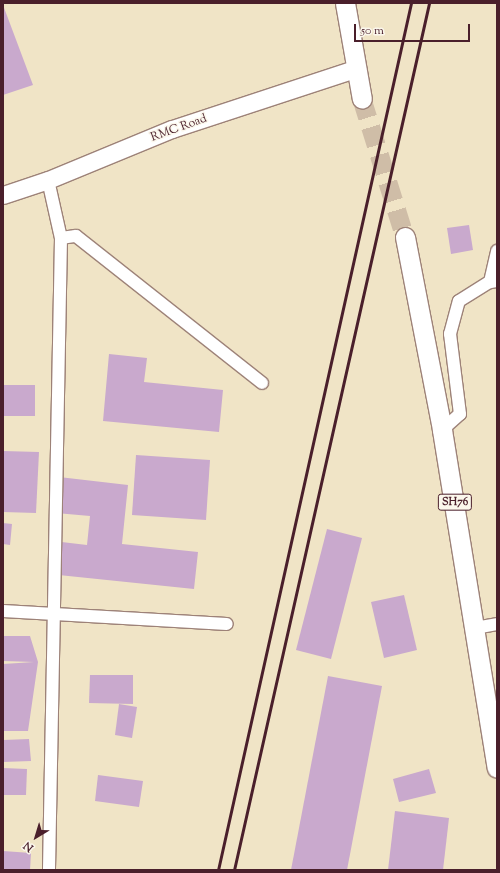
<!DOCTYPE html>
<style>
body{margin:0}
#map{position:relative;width:500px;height:873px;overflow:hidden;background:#f0e4c6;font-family:"Sorts Mill Goudy",serif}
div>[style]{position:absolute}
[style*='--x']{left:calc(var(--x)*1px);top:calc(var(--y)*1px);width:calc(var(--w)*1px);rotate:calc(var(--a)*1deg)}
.building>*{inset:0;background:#c9a9cd}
.primary-tunnel>*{height:19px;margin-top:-9.5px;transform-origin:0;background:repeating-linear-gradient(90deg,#cfbda7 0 19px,transparent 0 29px)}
.roads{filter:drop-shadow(1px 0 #9d8278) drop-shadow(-1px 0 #9d8278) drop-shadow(0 1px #9d8278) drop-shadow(0 -1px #9d8278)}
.street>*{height:12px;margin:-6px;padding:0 6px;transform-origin:6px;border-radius:6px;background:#fff}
.secondary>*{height:17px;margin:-8.5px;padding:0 8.5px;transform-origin:8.5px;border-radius:8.5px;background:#fff}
.primary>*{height:19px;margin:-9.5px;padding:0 9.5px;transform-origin:9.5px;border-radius:9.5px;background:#fff}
.rail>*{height:3px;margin:-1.5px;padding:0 1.5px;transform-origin:1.5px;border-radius:1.5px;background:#4a1f2b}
span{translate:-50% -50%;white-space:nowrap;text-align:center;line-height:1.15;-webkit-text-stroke:3px #fbf7ec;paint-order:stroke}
.shield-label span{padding:1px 3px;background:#fbf7ec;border:1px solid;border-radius:3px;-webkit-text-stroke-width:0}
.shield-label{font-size:11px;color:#4a1f2b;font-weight:700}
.street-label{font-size:12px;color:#4a1f2b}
.frame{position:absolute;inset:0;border:4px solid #4a1f2b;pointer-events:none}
.north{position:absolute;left:16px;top:817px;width:40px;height:40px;-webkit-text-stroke:3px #fbf7ec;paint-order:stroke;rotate:218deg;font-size:11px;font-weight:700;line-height:16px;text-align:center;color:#4a1f2b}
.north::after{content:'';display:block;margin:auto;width:14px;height:18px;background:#4a1f2b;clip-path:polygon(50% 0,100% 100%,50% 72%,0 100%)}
.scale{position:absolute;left:354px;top:24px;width:116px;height:18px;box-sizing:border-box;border:2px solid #4a1f2b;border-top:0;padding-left:5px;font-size:12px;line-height:14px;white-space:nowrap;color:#4a1f2b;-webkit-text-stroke:3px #fbf7ec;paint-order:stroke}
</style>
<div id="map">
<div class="building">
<i style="clip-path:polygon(3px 5px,33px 85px,3px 95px)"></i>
<i style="clip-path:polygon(469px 225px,473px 250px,451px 254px,447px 228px)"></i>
<i style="clip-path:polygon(109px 354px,147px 358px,144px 382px,223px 390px,219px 432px,103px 421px)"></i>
<i style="clip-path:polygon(3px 385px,35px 385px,35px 416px,3px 416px)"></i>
<i style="clip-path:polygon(3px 451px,39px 452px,36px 513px,3px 512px)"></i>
<i style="clip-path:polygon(136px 455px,210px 460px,206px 520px,132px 515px)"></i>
<i style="clip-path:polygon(59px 477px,128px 485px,122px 544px,198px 552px,194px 589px,49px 574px,53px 541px,87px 545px,90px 516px,56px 513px)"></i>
<i style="clip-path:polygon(3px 523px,12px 524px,10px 545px,3px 544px)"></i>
<i style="clip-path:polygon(327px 529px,362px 538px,331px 659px,296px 650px)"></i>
<i style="clip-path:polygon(404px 595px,417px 650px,384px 658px,371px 602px)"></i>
<i style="clip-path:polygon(3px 636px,30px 636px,38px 662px,28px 731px,3px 731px,3px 664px,34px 662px,3px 661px)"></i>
<i style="clip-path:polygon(90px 675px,133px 675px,133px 704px,89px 703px)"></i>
<i style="clip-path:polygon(328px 676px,382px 686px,347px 870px,291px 870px)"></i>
<i style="clip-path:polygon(119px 704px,137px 707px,132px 738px,115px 735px)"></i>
<i style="clip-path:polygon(29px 739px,31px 761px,3px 762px,3px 740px)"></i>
<i style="clip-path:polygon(3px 768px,27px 769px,26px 795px,3px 795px)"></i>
<i style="clip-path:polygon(429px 769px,436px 793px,399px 802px,393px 779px)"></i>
<i style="clip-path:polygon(98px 775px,143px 781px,139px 807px,95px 801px)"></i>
<i style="clip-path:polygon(395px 811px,449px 818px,443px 870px,388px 870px)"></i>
<i style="clip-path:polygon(3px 851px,31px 853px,30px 870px,3px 870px)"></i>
</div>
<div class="primary-tunnel">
<i style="--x:362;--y:99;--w:145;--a:72.7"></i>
</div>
<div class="roads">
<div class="street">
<i style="--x:48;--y:180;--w:59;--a:77.4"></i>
<i style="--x:61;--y:238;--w:632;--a:91.09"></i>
<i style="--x:61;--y:238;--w:15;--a:-8"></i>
<i style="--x:76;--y:236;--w:237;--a:38.3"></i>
<i style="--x:490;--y:282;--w:32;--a:-77"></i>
<i style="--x:442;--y:430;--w:24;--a:-42"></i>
<i style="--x:460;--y:414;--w:81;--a:-97.1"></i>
<i style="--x:450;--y:334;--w:34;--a:-75"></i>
<i style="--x:459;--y:301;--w:36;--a:-32"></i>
<i style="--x:490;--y:282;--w:7;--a:-8"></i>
<i style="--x:3;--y:611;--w:224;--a:3.3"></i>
<i style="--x:475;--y:628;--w:22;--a:-10"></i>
</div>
<div class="secondary">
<i style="--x:3;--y:195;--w:47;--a:-18.4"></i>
<i style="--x:48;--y:180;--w:134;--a:-22.4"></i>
<i style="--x:172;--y:129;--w:195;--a:-18.2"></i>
</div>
<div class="primary">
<i style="--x:345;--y:3;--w:97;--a:80"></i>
<i style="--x:405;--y:237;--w:197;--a:79.1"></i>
<i style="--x:442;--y:430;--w:342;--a:80.8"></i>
</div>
</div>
<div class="rail">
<i style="--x:218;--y:870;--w:888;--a:-77.45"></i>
<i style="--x:234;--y:870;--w:889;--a:-77.32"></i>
</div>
<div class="shield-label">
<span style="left:455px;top:502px">SH76</span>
</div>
<div class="street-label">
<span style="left:179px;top:129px;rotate:-20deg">RMC Road</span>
</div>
<div class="frame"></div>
<div class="north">N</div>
<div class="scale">50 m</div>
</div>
